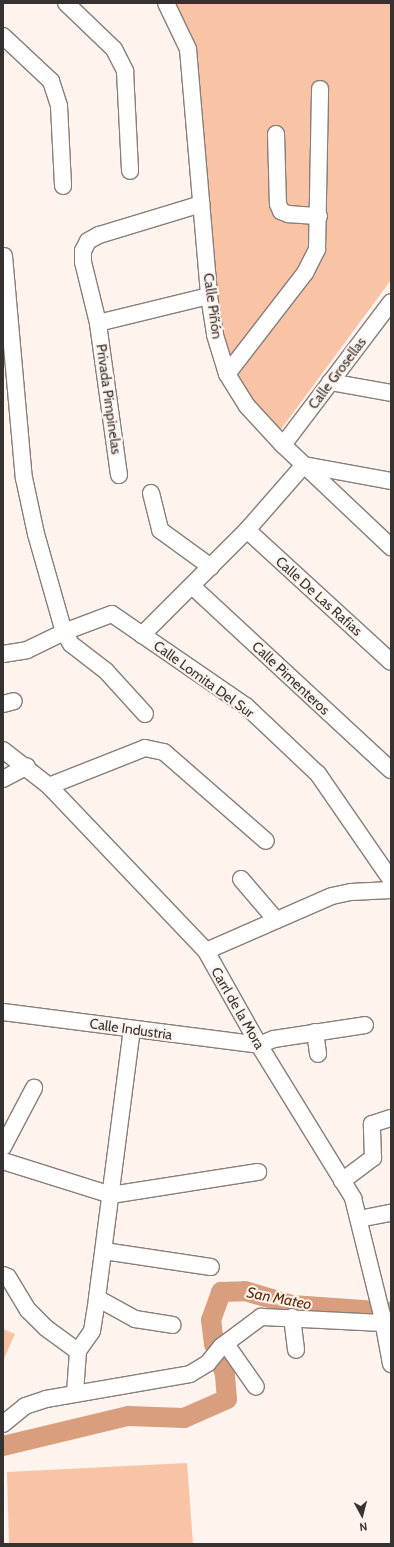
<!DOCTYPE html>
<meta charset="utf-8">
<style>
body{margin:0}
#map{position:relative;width:394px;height:1547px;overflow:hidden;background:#fef3ed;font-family:Cabin,sans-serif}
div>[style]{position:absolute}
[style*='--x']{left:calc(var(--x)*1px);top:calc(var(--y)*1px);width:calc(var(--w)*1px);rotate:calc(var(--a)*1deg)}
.green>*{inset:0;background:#f9c3a6}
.river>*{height:20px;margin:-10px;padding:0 10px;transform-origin:10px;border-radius:10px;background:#d89e7e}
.roads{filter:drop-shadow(1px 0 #877e79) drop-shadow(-1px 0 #877e79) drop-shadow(0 1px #877e79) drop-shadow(0 -1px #877e79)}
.minor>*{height:16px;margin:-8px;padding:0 8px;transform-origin:8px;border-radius:8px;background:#fff}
span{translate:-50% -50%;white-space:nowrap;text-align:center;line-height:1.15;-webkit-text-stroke:4px #fef3ed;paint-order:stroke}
.street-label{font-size:14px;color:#363230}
.water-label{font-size:15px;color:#622d08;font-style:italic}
.frame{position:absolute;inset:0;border:4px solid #363230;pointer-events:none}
.north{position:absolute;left:342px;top:1495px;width:40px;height:40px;-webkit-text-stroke:3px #fef3ed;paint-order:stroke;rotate:173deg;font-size:11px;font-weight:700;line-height:16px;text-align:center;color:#363230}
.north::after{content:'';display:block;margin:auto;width:14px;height:18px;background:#363230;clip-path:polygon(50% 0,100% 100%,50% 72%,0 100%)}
</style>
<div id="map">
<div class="green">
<i style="clip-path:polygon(156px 3px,391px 3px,391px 280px,279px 432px,242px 397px,214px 301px,198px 55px)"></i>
<i style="clip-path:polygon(3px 1329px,15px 1334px,3px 1361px)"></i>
<i style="clip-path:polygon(187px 1463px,193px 1544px,9px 1544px,7px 1472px)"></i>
</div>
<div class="river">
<i style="--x:3;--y:1446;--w:129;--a:-13.5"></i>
<i style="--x:128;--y:1416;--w:56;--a:2"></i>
<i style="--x:184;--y:1418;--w:47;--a:-23.8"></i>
<i style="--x:227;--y:1399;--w:25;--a:-95"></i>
<i style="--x:225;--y:1374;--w:32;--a:-110"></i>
<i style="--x:214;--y:1344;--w:24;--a:-97"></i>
<i style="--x:211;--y:1320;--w:30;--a:-70"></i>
<i style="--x:221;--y:1292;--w:24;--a:-2"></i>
<i style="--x:245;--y:1291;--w:49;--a:16.6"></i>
<i style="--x:292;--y:1305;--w:99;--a:4"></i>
</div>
<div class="roads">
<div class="minor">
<i style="--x:66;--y:3;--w:66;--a:43.8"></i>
<i style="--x:114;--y:49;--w:25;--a:63"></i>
<i style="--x:125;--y:71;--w:100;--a:87.1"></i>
<i style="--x:166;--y:3;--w:51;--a:64.4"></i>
<i style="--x:188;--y:49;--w:248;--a:85.1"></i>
<i style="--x:209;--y:296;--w:39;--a:81"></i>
<i style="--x:215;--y:335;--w:41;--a:72.9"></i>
<i style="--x:227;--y:374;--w:38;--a:58"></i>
<i style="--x:247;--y:406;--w:53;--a:47.3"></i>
<i style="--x:283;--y:445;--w:149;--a:43.4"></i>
<i style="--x:3;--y:36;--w:66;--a:43.2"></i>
<i style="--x:51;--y:81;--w:26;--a:72"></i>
<i style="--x:59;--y:106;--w:80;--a:87.1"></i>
<i style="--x:276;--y:134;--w:70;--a:88.4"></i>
<i style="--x:278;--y:204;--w:8;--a:67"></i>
<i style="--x:281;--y:211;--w:8;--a:23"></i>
<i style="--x:288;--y:214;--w:31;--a:4"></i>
<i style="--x:4;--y:256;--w:223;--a:84.9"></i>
<i style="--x:24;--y:478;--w:57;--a:77.9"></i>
<i style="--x:36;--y:534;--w:102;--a:74.1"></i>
<i style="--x:64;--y:632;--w:14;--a:60"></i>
<i style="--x:71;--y:644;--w:44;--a:37.6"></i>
<i style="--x:106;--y:671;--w:58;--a:47.8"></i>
<i style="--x:98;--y:323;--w:114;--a:-13.7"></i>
<i style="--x:227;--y:374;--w:128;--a:-52.3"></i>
<i style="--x:305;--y:273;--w:27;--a:-63"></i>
<i style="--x:317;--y:249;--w:160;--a:-88.9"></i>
<i style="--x:330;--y:382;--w:62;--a:10.2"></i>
<i style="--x:283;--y:445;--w:179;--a:-52.9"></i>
<i style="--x:119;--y:475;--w:153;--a:-97.9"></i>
<i style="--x:98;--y:323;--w:63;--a:-103.8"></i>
<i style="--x:83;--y:262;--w:11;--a:-90"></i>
<i style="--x:83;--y:251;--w:11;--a:-63"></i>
<i style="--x:88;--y:241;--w:13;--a:-29"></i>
<i style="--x:99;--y:235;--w:107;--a:-16.9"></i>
<i style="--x:151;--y:493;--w:38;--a:76"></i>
<i style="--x:160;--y:530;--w:63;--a:36"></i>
<i style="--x:247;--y:530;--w:195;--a:42.5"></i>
<i style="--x:192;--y:586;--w:271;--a:42.8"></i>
<i style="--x:142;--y:635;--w:148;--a:-45"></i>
<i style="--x:247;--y:530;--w:86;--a:-48.8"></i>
<i style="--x:304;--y:465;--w:88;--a:10.4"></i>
<i style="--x:3;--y:654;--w:24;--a:-9"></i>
<i style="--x:27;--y:650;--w:41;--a:-25.9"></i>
<i style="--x:64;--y:632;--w:51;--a:-20.6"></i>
<i style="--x:112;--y:614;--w:163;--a:34.5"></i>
<i style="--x:246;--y:706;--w:99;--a:43.4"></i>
<i style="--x:318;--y:774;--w:129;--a:55.4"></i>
<i style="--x:3;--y:704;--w:11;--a:-15"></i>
<i style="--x:3;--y:750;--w:58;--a:38"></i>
<i style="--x:49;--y:786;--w:228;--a:46.4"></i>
<i style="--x:206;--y:951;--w:108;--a:60.6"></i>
<i style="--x:259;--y:1045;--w:180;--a:58.4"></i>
<i style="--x:353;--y:1198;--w:121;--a:76.1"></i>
<i style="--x:382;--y:1315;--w:50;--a:79.6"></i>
<i style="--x:3;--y:779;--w:27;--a:-28"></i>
<i style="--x:49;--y:786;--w:103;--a:-21.6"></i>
<i style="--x:145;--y:748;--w:19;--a:12"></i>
<i style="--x:164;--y:752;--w:135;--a:41.1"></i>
<i style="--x:241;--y:879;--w:54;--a:49.5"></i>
<i style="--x:206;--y:951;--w:137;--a:-23.6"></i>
<i style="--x:332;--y:896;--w:19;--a:-12"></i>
<i style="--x:351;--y:892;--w:40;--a:-2.9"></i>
<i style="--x:3;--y:1012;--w:258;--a:7.3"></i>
<i style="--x:259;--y:1045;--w:16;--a:-22"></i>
<i style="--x:274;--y:1039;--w:92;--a:-8.7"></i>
<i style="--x:315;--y:1032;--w:22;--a:82"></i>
<i style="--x:3;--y:1147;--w:67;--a:-62.3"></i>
<i style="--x:3;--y:1161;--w:113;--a:17.5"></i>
<i style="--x:111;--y:1195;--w:149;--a:-8.9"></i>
<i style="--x:342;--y:1181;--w:39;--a:-37"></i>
<i style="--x:373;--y:1158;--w:34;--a:-92"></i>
<i style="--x:372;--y:1124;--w:20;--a:-18"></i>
<i style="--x:359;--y:1219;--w:33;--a:-11"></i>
<i style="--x:104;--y:1251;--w:108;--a:8.5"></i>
<i style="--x:3;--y:1275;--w:5;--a:22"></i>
<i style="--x:8;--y:1277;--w:39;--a:59"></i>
<i style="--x:28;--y:1310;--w:25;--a:45"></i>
<i style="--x:46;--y:1328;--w:39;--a:36"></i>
<i style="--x:97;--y:1298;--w:43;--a:28.9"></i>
<i style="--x:135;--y:1319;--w:38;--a:9"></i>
<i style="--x:292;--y:1317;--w:33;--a:83"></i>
<i style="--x:226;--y:1344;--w:52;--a:55.1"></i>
<i style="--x:75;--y:1393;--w:42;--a:-85.9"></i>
<i style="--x:78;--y:1351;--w:24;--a:-55"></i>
<i style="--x:92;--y:1331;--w:33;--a:-81"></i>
<i style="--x:97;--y:1298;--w:271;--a:-82.6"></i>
<i style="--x:3;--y:1424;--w:28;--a:-39"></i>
<i style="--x:25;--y:1406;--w:22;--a:-18"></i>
<i style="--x:46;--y:1399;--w:146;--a:-9.8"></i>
<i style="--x:190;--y:1374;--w:21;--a:-31"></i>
<i style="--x:208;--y:1363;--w:22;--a:-51"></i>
<i style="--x:222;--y:1346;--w:49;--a:-36.6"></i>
<i style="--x:261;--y:1317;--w:123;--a:2.8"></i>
</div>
</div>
<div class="street-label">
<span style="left:213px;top:306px;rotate:82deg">Calle Piñón</span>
<span style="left:337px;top:373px;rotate:-53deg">Calle Grosellas</span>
<span style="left:109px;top:399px;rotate:82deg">Privada Pimpinelas</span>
<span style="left:319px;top:596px;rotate:42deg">Calle De Las Rafias</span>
<span style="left:291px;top:678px;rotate:43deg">Calle Pimenteros</span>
<span style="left:204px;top:679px;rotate:36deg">Calle Lomita Del Sur</span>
<span style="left:238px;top:1008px;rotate:60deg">Carrl de la Mora</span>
<span style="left:131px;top:1029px;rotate:8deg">Calle Industria</span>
</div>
<div class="water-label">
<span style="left:279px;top:1299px;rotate:11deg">San Mateo</span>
</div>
<div class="frame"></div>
<div class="north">N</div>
</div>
